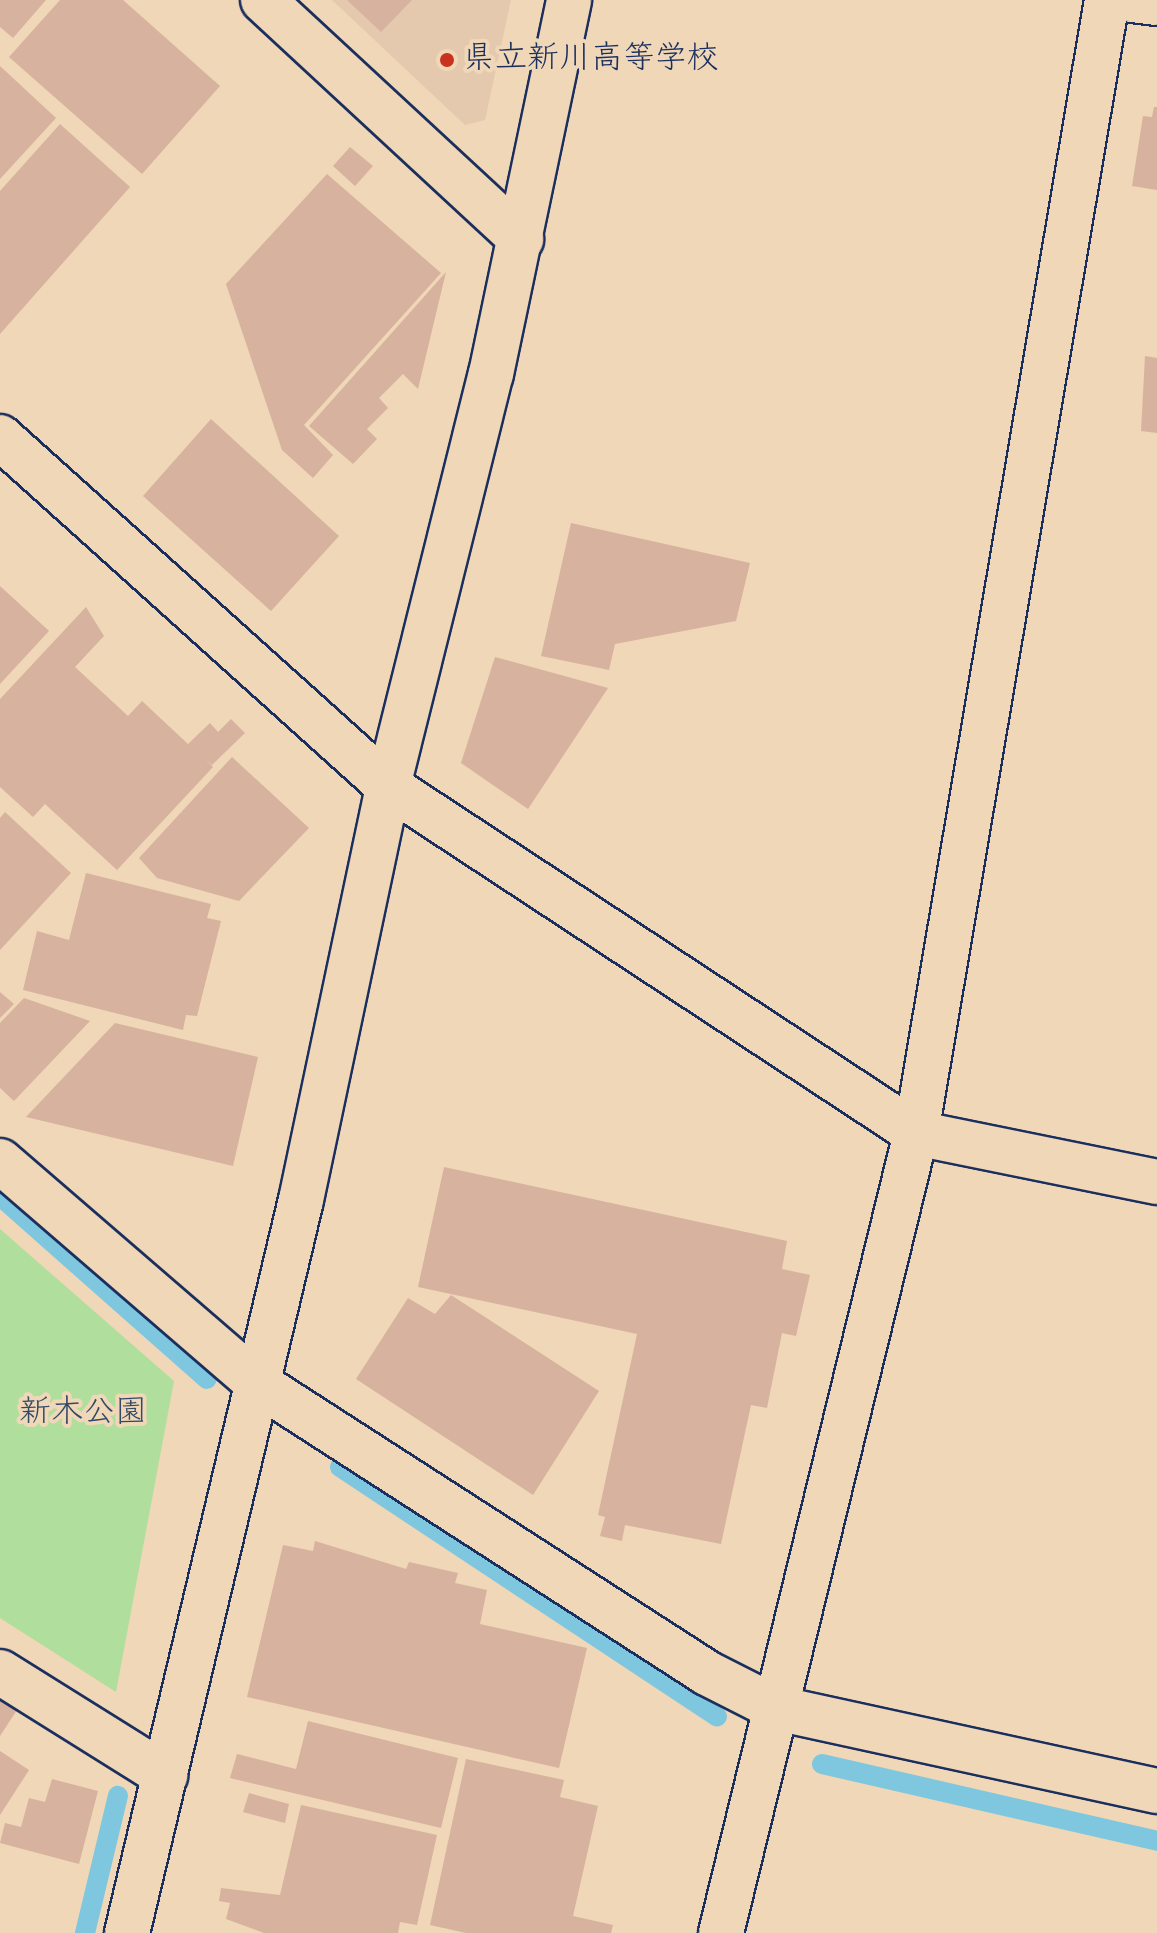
<!DOCTYPE html>
<meta charset="utf-8">
<style>
body{margin:0}
#map{position:relative;width:1157px;height:1933px;overflow:hidden;background:#efd7b7;font-family:"Indie Flower","Klee One",sans-serif}
div>[style]{position:absolute}
[style*='--x']{left:calc(var(--x)*1px);top:calc(var(--y)*1px);width:calc(var(--w)*1px);rotate:calc(var(--a)*1deg)}
.built>*{inset:0;background:#e4c9ae}
.green>*{inset:0;background:#b0de9d}
.stream>*{height:20px;margin:-10px;padding:0 10px;transform-origin:10px;border-radius:10px;background:#7fc6df}
.building>*{inset:0;background:#d7b29e}
.roads{filter:drop-shadow(2px 0 #1b2f5e) drop-shadow(-2px 0 #1b2f5e) drop-shadow(0 2px #1b2f5e) drop-shadow(0 -2px #1b2f5e)}
.minor>*{height:44px;margin:-22px;padding:0 22px;transform-origin:22px;border-radius:22px;background:#efd7b7}
.dots>*{width:22px;height:22px;translate:-50% -50%;box-sizing:border-box;border:4px solid #efd7b7;border-radius:50%}
span{translate:-50% -50%;white-space:nowrap;text-align:center;line-height:1.15;-webkit-text-stroke:8px #efd7b7;paint-order:stroke}
.poi-label{font-size:32px;color:#1b2f5e}
.left{translate:0 -50%;text-align:left}
.park-label{font-size:32px;color:#314967}
</style>
<div id="map">
<div class="built">
<i style="clip-path:polygon(332px 0,511px 0,485px 120px,465px 125px)"></i>
</div>
<div class="green">
<i style="clip-path:polygon(0 1229px,174px 1381px,116px 1692px,0 1618px)"></i>
</div>
<div class="stream">
<i style="--x:0;--y:1196;--w:276;--a:41.5"></i>
<i style="--x:340;--y:1467;--w:452;--a:33.5"></i>
<i style="--x:822;--y:1764;--w:344;--a:12.9"></i>
<i style="--x:85;--y:1933;--w:141;--a:-76.5"></i>
</div>
<div class="building">
<i style="clip-path:polygon(0 0,46px 0,13px 38px,0 27px)"></i>
<i style="clip-path:polygon(60px 0,123px 0,220px 86px,142px 174px,9px 57px)"></i>
<i style="clip-path:polygon(347px 0,412px 0,381px 32px)"></i>
<i style="clip-path:polygon(0 66px,56px 118px,0 179px)"></i>
<i style="clip-path:polygon(1154px 107px,1157px 107px,1157px 190px,1132px 186px,1143px 116px,1152px 117px)"></i>
<i style="clip-path:polygon(60px 124px,130px 187px,0 334px,0 191px)"></i>
<i style="clip-path:polygon(350px 147px,373px 166px,355px 186px,333px 166px)"></i>
<i style="clip-path:polygon(327px 174px,441px 273px,304px 425px,333px 455px,313px 478px,282px 450px,226px 284px)"></i>
<i style="clip-path:polygon(446px 272px,418px 389px,403px 374px,379px 398px,388px 408px,367px 429px,377px 439px,353px 464px,309px 426px)"></i>
<i style="clip-path:polygon(1145px 356px,1157px 358px,1157px 433px,1141px 431px)"></i>
<i style="clip-path:polygon(211px 419px,339px 536px,271px 611px,143px 496px)"></i>
<i style="clip-path:polygon(571px 523px,750px 563px,736px 621px,615px 644px,609px 670px,541px 656px)"></i>
<i style="clip-path:polygon(0 586px,49px 631px,0 684px)"></i>
<i style="clip-path:polygon(86px 607px,104px 636px,75px 667px,128px 716px,142px 701px,188px 744px,210px 723px,218px 732px,231px 719px,245px 733px,212px 765px,205px 758px,213px 767px,117px 870px,45px 804px,33px 817px,0 787px,0 699px)"></i>
<i style="clip-path:polygon(495px 657px,608px 688px,528px 809px,461px 763px)"></i>
<i style="clip-path:polygon(232px 757px,309px 828px,239px 901px,157px 878px,139px 858px)"></i>
<i style="clip-path:polygon(5px 812px,71px 873px,0 950px,0 818px)"></i>
<i style="clip-path:polygon(86px 873px,211px 904px,207px 918px,221px 921px,197px 1016px,186px 1015px,183px 1030px,23px 990px,37px 931px,69px 940px)"></i>
<i style="clip-path:polygon(0 992px,14px 1004px,0 1018px)"></i>
<i style="clip-path:polygon(24px 998px,90px 1021px,14px 1101px,0 1088px,0 1023px)"></i>
<i style="clip-path:polygon(115px 1023px,258px 1057px,233px 1166px,26px 1117px)"></i>
<i style="clip-path:polygon(444px 1167px,787px 1241px,782px 1269px,810px 1275px,796px 1336px,782px 1333px,767px 1408px,751px 1405px,721px 1544px,625px 1525px,622px 1541px,600px 1536px,605px 1517px,598px 1515px,637px 1334px,418px 1287px)"></i>
<i style="clip-path:polygon(451px 1295px,599px 1391px,533px 1495px,356px 1379px,408px 1298px,435px 1314px)"></i>
<i style="clip-path:polygon(315px 1541px,406px 1569px,409px 1562px,458px 1573px,455px 1583px,487px 1590px,480px 1624px,587px 1648px,559px 1768px,247px 1697px,283px 1545px,313px 1551px)"></i>
<i style="clip-path:polygon(0 1699px,17px 1710px,0 1736px)"></i>
<i style="clip-path:polygon(308px 1721px,458px 1758px,441px 1828px,230px 1778px,237px 1754px,296px 1769px)"></i>
<i style="clip-path:polygon(0 1751px,29px 1770px,0 1815px)"></i>
<i style="clip-path:polygon(466px 1759px,564px 1780px,560px 1797px,598px 1806px,573px 1916px,613px 1925px,611px 1933px,466px 1933px,430px 1925px)"></i>
<i style="clip-path:polygon(52px 1779px,98px 1791px,79px 1864px,0 1843px,5px 1823px,21px 1827px,29px 1798px,45px 1802px)"></i>
<i style="clip-path:polygon(249px 1793px,289px 1804px,285px 1823px,243px 1812px)"></i>
<i style="clip-path:polygon(301px 1805px,437px 1835px,417px 1925px,400px 1922px,398px 1933px,264px 1933px,226px 1919px,230px 1903px,219px 1901px,221px 1888px,280px 1895px)"></i>
</div>
<div class="roads">
<div class="minor">
<i style="--x:263;--y:0;--w:352;--a:42.8"></i>
<i style="--x:1132;--y:0;--w:25;--a:7"></i>
<i style="--x:0;--y:437;--w:522;--a:41.97"></i>
<i style="--x:388;--y:786;--w:632;--a:33.31"></i>
<i style="--x:916;--y:1133;--w:246;--a:11.5"></i>
<i style="--x:0;--y:1161;--w:340;--a:40.8"></i>
<i style="--x:257;--y:1383;--w:535;--a:32.8"></i>
<i style="--x:707;--y:1673;--w:77;--a:26.9"></i>
<i style="--x:776;--y:1708;--w:390;--a:12.3"></i>
<i style="--x:0;--y:1672;--w:195;--a:32"></i>
<i style="--x:127;--y:1933;--w:753;--a:-76.65"></i>
<i style="--x:301;--y:1200;--w:423;--a:-78.1"></i>
<i style="--x:388;--y:786;--w:425;--a:-76"></i>
<i style="--x:491;--y:374;--w:382;--a:-78.2"></i>
<i style="--x:721;--y:1933;--w:823;--a:-76.3"></i>
<i style="--x:916;--y:1133;--w:1149;--a:-80.43"></i>
</div>
</div>
<div class="dots">
<i style="left:447px;top:60px;background:#c8321e"></i>
</div>
<div class="poi-label">
<span class="left" style="left:463px;top:60px">県立新川高等学校</span>
</div>
<div class="park-label">
<span style="left:83px;top:1414px">新木公園</span>
</div>
</div>
